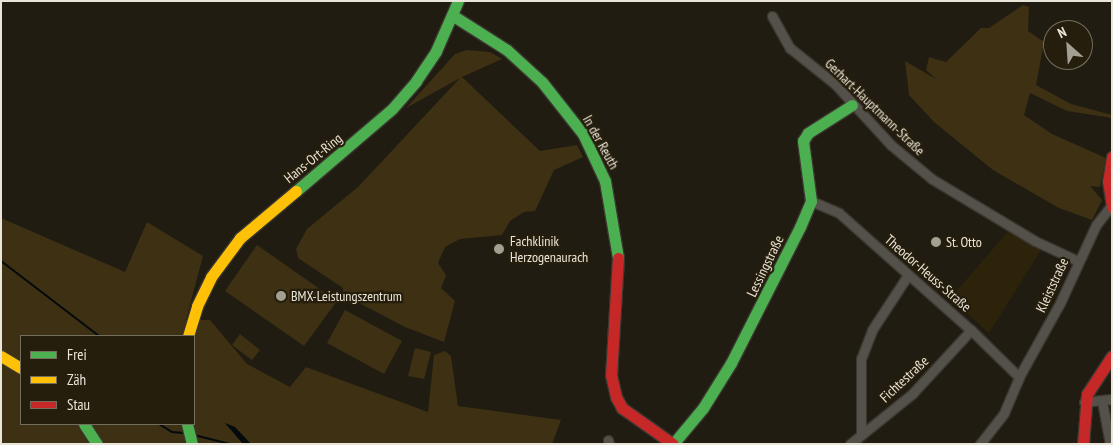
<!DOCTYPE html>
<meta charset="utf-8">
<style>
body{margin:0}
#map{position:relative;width:1113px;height:445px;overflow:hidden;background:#201c12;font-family:"PT Sans Narrow",sans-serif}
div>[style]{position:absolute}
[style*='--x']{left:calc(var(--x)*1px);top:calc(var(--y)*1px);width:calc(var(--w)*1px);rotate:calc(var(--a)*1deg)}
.built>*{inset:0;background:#2d230b}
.green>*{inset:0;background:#3d3013}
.water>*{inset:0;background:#030a0d}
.stream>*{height:2px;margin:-1px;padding:0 1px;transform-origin:1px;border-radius:1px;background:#030a0d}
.roads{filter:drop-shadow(1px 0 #3b3730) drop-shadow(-1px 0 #3b3730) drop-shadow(0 1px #3b3730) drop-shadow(0 -1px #3b3730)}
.street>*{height:9px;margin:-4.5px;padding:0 4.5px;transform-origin:4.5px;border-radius:4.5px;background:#54514a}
.fast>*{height:11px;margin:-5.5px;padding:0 5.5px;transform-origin:5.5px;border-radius:5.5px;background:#4caf50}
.slow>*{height:11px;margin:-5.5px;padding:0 5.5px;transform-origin:5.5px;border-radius:5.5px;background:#ffc107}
.jam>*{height:11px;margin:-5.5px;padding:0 5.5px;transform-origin:5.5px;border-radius:5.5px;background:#c62828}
.dots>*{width:14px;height:14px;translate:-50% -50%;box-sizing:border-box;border:2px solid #261e0c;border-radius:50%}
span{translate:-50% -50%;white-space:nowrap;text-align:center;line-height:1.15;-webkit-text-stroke:4.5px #261e0c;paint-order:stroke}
.street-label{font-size:14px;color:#eae5d9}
.poi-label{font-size:14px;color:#eae5d9}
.left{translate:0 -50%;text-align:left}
.frame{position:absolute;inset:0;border:2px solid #eae5d9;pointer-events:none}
.legend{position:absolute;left:20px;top:335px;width:175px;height:90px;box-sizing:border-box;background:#261e0c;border:1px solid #746e5e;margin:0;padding:6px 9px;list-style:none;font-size:15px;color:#eae5d9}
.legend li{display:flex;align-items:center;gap:10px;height:25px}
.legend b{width:25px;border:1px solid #746e5e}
.north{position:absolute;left:1043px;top:20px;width:50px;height:50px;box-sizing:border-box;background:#261e0c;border:1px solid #746e5e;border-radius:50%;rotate:334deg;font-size:14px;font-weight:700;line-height:20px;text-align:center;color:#eae5d9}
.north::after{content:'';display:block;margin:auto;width:18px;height:22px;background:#a39f93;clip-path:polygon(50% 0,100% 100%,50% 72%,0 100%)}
</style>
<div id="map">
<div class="built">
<i style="clip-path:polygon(1008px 232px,1041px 250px,989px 333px,950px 298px)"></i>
</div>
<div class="green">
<i style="clip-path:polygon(1023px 5px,1029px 7px,1028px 31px,1044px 42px,1036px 85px,1071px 104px,1112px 115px,1112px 118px,1067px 111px,1030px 93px,1024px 115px,1052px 134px,1106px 158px,1100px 187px,1090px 186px,1102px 200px,1092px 220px,1059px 208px,993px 170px,934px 122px,909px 95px,905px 61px,936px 79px,926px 70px,929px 57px,946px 62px,981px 28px,989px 28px)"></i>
<i style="clip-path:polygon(467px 50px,490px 52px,502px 59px,462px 77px,540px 151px,577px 145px,583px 157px,554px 170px,535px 211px,524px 212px,510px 221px,502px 235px,460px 239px,445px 247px,438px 263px,446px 275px,441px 288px,455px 301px,444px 342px,405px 327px,342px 294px,343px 288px,298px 258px,296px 249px,307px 229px,358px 187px,460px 78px,406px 108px,455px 54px)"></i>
<i style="clip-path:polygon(evenodd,1px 218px,125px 272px,147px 222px,203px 256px,186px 320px,210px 320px,247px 364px,290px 387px,306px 367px,428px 412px,434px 355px,445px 351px,451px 356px,458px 406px,561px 420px,552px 444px,1px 444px,1px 218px,21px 336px,194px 336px,194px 424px,21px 424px,21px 336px)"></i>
<i style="clip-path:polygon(257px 245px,337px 301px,304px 346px,225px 291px)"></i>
<i style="clip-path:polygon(345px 310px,402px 341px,384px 374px,327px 343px)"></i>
<i style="clip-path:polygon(240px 334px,260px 350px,252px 360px,232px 345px)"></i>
<i style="clip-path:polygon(415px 348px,431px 352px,424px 379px,408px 376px)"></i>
</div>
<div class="water">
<i style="clip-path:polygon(225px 423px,235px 427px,251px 444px,243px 444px)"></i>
</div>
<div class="stream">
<i style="--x:1;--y:261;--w:123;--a:37.4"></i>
<i style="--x:159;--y:424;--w:15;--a:32"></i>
<i style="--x:172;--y:432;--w:12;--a:5"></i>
<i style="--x:194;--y:435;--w:37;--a:14"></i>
</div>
<div class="roads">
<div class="street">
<i style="--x:772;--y:16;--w:37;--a:61"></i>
<i style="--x:790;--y:48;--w:58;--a:38.7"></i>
<i style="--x:835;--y:84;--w:83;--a:47.4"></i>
<i style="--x:891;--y:145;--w:53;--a:39.7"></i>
<i style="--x:932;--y:179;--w:120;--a:31"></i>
<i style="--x:1035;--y:241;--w:47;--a:24.9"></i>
<i style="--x:811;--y:201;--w:30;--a:23"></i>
<i style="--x:839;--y:213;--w:176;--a:41.6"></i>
<i style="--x:971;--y:330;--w:67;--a:44.4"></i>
<i style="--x:1102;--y:401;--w:44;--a:79.5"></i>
<i style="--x:1084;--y:402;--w:28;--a:-6"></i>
<i style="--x:861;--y:435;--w:76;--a:-90"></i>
<i style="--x:861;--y:359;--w:31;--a:-69"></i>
<i style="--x:872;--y:330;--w:66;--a:-56.8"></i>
<i style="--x:608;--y:440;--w:4;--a:76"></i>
<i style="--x:850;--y:444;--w:80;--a:-38.9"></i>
<i style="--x:912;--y:394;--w:87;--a:-47.3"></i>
<i style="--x:980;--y:444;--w:39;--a:-52"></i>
<i style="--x:1004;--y:413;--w:39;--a:-67"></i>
<i style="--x:1019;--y:377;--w:85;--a:-61"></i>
<i style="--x:1060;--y:303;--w:86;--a:-65.2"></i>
<i style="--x:1096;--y:225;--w:24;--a:-52"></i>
</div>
<div class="fast">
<i style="--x:452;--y:15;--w:65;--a:32.5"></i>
<i style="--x:507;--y:50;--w:47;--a:42.4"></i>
<i style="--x:542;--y:82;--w:66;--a:51.7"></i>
<i style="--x:583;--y:134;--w:52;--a:64.9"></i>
<i style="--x:605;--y:181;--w:78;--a:80.4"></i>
<i style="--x:296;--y:191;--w:126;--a:-40.5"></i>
<i style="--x:392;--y:109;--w:37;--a:-49"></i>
<i style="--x:416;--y:81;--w:36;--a:-56"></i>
<i style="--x:436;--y:51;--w:55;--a:-66.3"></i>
<i style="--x:84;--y:424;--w:24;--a:57"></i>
<i style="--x:187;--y:424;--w:21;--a:76"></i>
<i style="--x:673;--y:444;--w:47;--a:-50.2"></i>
<i style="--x:703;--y:408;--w:53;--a:-58.1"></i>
<i style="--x:731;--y:363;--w:153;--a:-63.1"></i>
<i style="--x:800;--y:227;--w:28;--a:-67"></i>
<i style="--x:811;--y:201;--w:61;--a:-97.6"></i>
<i style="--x:803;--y:141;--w:9;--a:-58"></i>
<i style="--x:808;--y:133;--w:52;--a:-32.5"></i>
</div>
<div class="slow">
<i style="--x:188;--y:336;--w:31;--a:-73"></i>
<i style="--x:197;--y:306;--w:32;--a:-64"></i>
<i style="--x:211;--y:277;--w:49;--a:-53.4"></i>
<i style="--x:240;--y:238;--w:73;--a:-40"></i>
<i style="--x:1;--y:356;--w:23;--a:31"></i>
</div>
<div class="jam">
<i style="--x:1112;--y:157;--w:24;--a:99"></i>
<i style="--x:1108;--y:181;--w:26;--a:81"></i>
<i style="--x:618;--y:258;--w:117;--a:93.4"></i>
<i style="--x:611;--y:375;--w:23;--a:77"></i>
<i style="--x:616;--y:397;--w:13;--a:61"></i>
<i style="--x:622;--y:408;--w:62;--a:35.2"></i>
<i style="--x:1083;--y:444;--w:50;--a:-85.4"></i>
<i style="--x:1087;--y:394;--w:45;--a:-56.7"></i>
</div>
</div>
<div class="dots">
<i style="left:936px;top:242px;background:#a39f93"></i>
<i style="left:499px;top:249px;background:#a39f93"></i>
<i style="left:281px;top:296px;background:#a39f93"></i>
</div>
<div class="street-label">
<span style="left:875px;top:107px;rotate:44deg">Gerhart-Hauptmann-Straße</span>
<span style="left:601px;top:142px;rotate:61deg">In der Reuth</span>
<span style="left:313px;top:158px;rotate:-39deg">Hans-Ort-Ring</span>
<span style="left:765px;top:266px;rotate:-64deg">Lessingstraße</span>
<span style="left:928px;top:273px;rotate:41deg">Theodor-Heuss-Straße</span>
<span style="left:1052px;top:285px;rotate:-65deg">Kleiststraße</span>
<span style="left:904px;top:379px;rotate:-43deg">Fichtestraße</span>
</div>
<div class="poi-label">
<span class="left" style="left:510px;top:249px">Fachklinik<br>Herzogenaurach</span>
<span class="left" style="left:946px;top:242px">St. Otto</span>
<span class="left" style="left:291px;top:296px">BMX-Leistungszentrum</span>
</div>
<div class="frame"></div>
<ul class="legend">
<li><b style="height:6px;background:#4caf50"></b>Frei</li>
<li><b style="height:6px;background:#ffc107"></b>Zäh</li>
<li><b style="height:6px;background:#c62828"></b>Stau</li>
</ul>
<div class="north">N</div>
</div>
